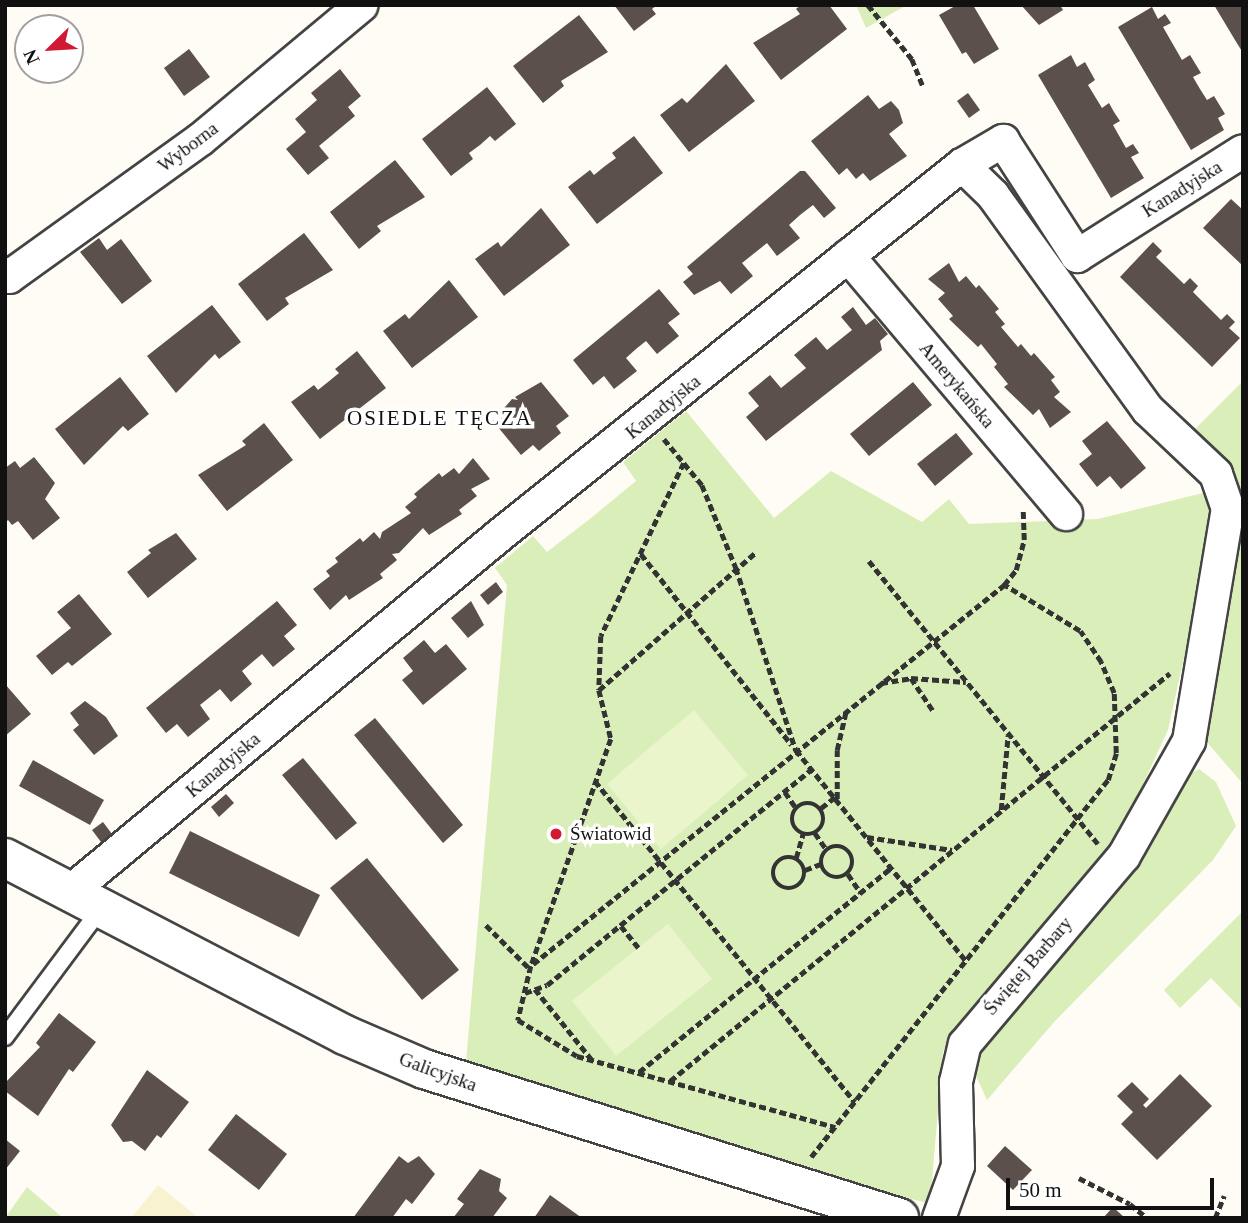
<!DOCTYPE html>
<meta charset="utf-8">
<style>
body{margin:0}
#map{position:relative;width:1248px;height:1223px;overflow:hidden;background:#fffcf5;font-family:Georgia,serif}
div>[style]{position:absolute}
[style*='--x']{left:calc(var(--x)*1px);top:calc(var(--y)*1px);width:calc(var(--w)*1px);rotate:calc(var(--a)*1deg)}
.farmland>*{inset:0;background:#f9f2d1}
.green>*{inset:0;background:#daeeb9}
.pitch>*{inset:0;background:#eaf5cc}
.building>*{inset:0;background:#5b504c}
.path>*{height:4.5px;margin-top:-2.25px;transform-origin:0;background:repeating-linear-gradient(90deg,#333 0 7px,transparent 0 10.5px)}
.path>.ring{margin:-2.25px;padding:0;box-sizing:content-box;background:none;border:4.5px solid #333;border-radius:50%}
.roads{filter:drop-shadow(2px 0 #444) drop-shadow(-2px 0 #444) drop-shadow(0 2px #444) drop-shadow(0 -2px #444)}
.service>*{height:16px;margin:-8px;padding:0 8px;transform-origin:8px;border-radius:8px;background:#fff}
.minor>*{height:32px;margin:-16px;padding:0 16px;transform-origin:16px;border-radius:16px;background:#fff}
.tertiary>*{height:38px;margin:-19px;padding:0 19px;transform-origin:19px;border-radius:19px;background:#fff}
.dots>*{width:19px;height:19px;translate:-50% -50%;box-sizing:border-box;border:4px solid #fff;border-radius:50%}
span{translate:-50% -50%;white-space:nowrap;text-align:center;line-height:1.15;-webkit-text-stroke:7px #fff;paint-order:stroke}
.street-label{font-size:19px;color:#111}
.poi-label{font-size:19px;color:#111}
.left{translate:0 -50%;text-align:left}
.neighbourhood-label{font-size:21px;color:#111;letter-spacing:2px}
.frame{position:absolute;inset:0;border:7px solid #111;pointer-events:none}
.north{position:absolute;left:14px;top:14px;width:70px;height:70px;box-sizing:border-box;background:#fff;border:2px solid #a0a0a0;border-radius:50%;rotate:246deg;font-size:19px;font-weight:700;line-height:28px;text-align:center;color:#111}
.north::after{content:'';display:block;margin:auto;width:24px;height:32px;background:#d01a33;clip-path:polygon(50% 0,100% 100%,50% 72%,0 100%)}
.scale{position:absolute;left:1006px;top:1178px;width:208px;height:32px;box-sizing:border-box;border:4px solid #111;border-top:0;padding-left:9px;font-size:21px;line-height:24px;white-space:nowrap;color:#111;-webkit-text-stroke:5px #fff;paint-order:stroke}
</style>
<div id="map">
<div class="farmland">
<i style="clip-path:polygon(158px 1185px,199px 1218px,131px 1218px)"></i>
</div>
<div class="green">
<i style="clip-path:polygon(856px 5px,907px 5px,866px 28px)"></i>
<i style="clip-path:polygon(1243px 381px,1243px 784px,1199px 733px,1243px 499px,1230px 475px,1189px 435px)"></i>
<i style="clip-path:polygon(686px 411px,774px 518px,831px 471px,922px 522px,949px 499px,969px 524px,1098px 519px,1203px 493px,1217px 508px,1168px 730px,1114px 847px,943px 1051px,930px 1204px,802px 1169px,466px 1062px,507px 585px,495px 568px,533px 536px,547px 552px,591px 518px,636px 481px,623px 462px)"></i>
<i style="clip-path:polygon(1199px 769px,1216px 782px,1236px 826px,1213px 860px,1055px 1021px,987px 1100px,971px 1065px,1018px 1001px,1141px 863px,1179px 780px)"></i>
<i style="clip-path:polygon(1243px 911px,1243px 1011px,1211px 978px,1180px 1008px,1164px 990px)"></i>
<i style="clip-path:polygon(27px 1187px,63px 1218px,5px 1218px)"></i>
</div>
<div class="pitch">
<i style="clip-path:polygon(694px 710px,748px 775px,661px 849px,607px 784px)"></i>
<i style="clip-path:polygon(668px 924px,712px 979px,616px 1056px,572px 1001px)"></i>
</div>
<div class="building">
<i style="clip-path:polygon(614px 5px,657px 5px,652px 9px,656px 14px,634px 31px)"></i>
<i style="clip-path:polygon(801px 5px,829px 5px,847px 29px,781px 80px,753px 43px,800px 14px,796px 9px)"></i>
<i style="clip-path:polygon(957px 5px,973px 5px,999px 49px,974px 64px,966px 52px,962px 54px,939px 15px)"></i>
<i style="clip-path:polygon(1021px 5px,1060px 5px,1063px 10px,1039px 25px)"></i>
<i style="clip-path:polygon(1214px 5px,1243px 5px,1243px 53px,1235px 40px)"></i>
<i style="clip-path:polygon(1152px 7px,1158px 19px,1165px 14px,1171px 23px,1163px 27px,1182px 60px,1190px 55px,1201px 73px,1193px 77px,1200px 89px,1207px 100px,1214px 96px,1225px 114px,1218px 118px,1224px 130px,1191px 150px,1118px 27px)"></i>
<i style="clip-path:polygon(579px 15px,608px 52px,561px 81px,564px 86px,543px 103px,513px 66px)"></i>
<i style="clip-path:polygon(189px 49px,210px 77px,184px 96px,164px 68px)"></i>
<i style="clip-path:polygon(1071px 55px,1077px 67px,1085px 62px,1095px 80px,1088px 85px,1102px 108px,1109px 103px,1114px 112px,1120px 121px,1113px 125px,1126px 148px,1133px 144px,1139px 153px,1131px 157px,1144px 178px,1111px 198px,1038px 75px)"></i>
<i style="clip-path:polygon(726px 64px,755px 101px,689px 152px,660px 115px,682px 98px,687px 103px)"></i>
<i style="clip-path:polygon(340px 69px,361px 96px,348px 107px,355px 116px,319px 146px,329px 158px,308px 175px,286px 149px,306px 132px,295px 119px,317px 100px,311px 93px)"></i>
<i style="clip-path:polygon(487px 87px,516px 124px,495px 141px,490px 136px,480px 145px,469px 153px,473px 159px,451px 176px,422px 139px)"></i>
<i style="clip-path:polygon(968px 93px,980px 110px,969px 118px,957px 101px)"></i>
<i style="clip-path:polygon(868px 95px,879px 109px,891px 101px,899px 110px,903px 123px,889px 134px,907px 156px,870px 181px,863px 173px,856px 179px,847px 168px,839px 175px,811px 141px)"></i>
<i style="clip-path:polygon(634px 136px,663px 173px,597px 224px,568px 187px,590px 170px,594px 175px,605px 166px,616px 158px,612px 153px)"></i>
<i style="clip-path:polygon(395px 160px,425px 197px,377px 226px,381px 231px,359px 249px,330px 212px)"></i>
<i style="clip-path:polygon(800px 171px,805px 171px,836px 208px,824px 218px,813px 205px,800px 215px,789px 225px,800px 238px,777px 256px,767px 243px,742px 263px,753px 276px,731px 294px,720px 281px,694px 295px,683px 282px,693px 274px,687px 267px)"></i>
<i style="clip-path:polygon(1231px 199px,1243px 210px,1243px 266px,1203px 228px)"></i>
<i style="clip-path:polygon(541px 208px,570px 245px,504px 296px,475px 259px,498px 242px,501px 247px)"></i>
<i style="clip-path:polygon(304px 233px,333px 270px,285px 298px,289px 304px,267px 321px,238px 284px)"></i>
<i style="clip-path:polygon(99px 238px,107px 250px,121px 239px,152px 281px,122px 304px,80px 252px)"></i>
<i style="clip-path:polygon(1153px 242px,1162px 251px,1156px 257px,1184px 284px,1190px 278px,1198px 286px,1193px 292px,1221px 320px,1227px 314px,1235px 322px,1229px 328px,1240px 338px,1212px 367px,1120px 277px)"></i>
<i style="clip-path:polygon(949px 263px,959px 282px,966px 276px,976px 288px,979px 285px,999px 309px,995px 312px,1005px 324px,1001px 327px,1018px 347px,1021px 344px,1031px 356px,1034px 353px,1055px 377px,1051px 380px,1060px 392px,1054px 397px,1071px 412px,1050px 428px,1039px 409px,1033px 415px,1004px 387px,1008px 384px,994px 367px,997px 364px,981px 344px,978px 347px,949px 319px,953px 316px,938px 299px,945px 293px,928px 279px)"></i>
<i style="clip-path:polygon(449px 280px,478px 317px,412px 368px,383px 331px,405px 314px,409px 319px)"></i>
<i style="clip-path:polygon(659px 289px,680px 314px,668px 323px,679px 336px,657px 354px,646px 341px,636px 349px,626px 358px,637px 371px,614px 389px,604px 376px,593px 385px,573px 360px)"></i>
<i style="clip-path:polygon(212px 305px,241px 342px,219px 359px,215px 354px,176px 393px,147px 356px)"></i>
<i style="clip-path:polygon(853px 307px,866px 325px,875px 318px,888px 334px,880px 341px,882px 350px,766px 441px,746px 417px,759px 406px,748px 393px,770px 375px,781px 388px,806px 368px,794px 355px,816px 337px,827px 350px,852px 330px,841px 317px)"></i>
<i style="clip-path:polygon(357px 351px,386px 388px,320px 439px,291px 402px,314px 385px,318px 390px,328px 382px,339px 373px,335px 369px)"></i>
<i style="clip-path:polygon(120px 377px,149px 414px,128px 431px,123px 426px,84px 465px,55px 429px)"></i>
<i style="clip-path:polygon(541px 382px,569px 416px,556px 426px,561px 433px,539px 451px,533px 445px,521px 455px,493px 421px,512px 399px,518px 400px,515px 397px)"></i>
<i style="clip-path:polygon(913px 382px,932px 405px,869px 456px,850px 434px)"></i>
<i style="clip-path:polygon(1107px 421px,1146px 468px,1121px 489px,1110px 476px,1097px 487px,1079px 464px,1092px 454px,1082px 441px)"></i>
<i style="clip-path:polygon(264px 423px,293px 460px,227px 511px,198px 475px,246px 445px,242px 441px)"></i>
<i style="clip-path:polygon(956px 433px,973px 454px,935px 486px,917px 464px)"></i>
<i style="clip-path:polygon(34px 457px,55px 483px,45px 499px,60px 518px,33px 540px,18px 521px,12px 525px,8px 520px,5px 523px,5px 468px,15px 461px,20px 468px)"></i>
<i style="clip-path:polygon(473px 458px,490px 479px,471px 489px,477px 496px,459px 510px,462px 514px,429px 535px,423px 528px,399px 553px,392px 554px,397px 560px,380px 574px,383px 578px,349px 600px,346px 595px,330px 610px,313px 589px,330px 576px,326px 571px,338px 562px,335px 558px,360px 538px,363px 542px,374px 532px,380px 539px,382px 532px,411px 513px,405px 507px,417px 497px,414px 494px,439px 473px,442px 477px,454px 468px,459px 474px)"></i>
<i style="clip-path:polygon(176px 533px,197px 559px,148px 598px,127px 572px,151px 553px,148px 550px)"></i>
<i style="clip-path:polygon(496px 582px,503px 592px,488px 605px,480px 595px)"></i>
<i style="clip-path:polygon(79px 594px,112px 634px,72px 666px,68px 662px,52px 675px,36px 656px,71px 628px,57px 612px)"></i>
<i style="clip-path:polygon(277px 601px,297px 625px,284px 636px,295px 649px,273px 667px,262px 654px,242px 671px,252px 684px,231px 702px,220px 689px,200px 705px,210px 719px,188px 737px,177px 724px,166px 733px,146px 708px)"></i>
<i style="clip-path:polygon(471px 601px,484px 625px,468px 638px,451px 618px)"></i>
<i style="clip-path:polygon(424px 640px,435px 653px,446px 644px,467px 669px,423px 705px,402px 680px,413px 671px,403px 658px)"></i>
<i style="clip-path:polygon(5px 684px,31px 714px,5px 736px)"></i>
<i style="clip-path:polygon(85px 701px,106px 717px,118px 736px,94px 755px,73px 730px,79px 725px,70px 713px)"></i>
<i style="clip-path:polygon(375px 718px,463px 825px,443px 843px,354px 735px)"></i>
<i style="clip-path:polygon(303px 758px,357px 823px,336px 840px,282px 775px)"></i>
<i style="clip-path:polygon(33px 760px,104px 800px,90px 825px,19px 786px)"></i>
<i style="clip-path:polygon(226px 794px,234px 803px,219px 817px,211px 807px)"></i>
<i style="clip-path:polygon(103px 822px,112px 834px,101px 842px,92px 830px)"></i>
<i style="clip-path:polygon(190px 831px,320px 895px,299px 937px,169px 873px)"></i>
<i style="clip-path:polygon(367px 858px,459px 970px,422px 1000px,330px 888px)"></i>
<i style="clip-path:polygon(59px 1013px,96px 1042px,73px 1072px,69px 1069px,38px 1116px,5px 1091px,5px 1083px,40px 1047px,36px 1043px)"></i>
<i style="clip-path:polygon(147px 1070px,189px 1102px,161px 1138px,157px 1135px,145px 1151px,132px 1141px,123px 1142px,111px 1125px)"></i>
<i style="clip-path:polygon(1180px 1074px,1212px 1106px,1157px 1160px,1121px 1124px,1133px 1112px,1117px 1096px,1132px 1082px,1149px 1099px,1143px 1105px,1146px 1108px)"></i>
<i style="clip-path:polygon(236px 1114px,287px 1154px,259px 1190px,208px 1150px)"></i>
<i style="clip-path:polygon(5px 1139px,20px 1151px,5px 1170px)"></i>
<i style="clip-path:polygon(1005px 1146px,1032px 1170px,1013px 1190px,987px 1166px)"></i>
<i style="clip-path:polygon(399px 1156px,408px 1163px,419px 1156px,435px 1174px,412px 1204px,406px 1199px,392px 1218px,353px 1218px)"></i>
<i style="clip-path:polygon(480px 1169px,501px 1179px,499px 1191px,507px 1198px,492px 1218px,453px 1218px,464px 1204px,457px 1199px)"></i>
<i style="clip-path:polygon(550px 1195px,582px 1218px,534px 1218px)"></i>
<i style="clip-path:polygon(1113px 1207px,1125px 1218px,1103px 1218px)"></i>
</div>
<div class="path">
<i style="--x:868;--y:5;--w:70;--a:50.8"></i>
<i style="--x:912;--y:59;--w:31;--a:68"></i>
<i style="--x:664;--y:439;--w:60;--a:50.4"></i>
<i style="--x:702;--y:485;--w:90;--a:67.7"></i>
<i style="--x:736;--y:568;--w:192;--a:71.8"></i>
<i style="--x:796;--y:750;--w:271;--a:51.1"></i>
<i style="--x:684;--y:463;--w:192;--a:115.6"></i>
<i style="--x:601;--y:636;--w:54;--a:92.1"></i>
<i style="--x:599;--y:690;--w:50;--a:76.2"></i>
<i style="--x:611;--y:739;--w:241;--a:109.4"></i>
<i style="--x:531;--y:966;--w:56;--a:103.5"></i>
<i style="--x:518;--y:1020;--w:69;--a:31.4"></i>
<i style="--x:577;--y:1056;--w:268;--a:15.4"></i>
<i style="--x:641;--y:554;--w:243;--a:51.7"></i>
<i style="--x:869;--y:561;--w:364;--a:51"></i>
<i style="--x:911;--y:678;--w:41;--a:55.9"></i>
<i style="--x:881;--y:683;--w:30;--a:-9"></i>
<i style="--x:911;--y:678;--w:55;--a:4.2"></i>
<i style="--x:599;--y:690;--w:209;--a:-41.3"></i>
<i style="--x:595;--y:781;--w:413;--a:51"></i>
<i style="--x:785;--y:792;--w:19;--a:55"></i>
<i style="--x:837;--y:799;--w:49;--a:-90"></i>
<i style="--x:837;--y:750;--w:40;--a:-77"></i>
<i class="ring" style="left:792px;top:803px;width:27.5px;height:27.5px"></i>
<i style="--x:821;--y:808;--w:18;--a:-38"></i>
<i style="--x:1001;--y:810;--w:75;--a:-84.7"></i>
<i style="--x:815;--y:833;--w:21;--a:55"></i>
<i style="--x:867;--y:837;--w:86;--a:8.7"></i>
<i class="ring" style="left:821px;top:846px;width:27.5px;height:27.5px"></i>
<i class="ring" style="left:773px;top:857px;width:27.5px;height:27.5px"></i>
<i style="--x:796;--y:858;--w:25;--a:-74"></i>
<i style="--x:805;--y:870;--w:17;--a:-21"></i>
<i style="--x:848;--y:874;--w:23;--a:56"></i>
<i style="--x:486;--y:925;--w:62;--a:45"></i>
<i style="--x:621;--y:926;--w:28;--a:51"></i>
<i style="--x:533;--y:964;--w:605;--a:-38.82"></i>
<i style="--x:535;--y:989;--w:91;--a:51.2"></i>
<i style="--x:525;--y:993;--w:23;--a:-20"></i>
<i style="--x:547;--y:985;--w:342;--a:-39.2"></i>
<i style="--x:639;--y:1072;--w:324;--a:-39"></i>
<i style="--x:670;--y:1081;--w:645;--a:-39.21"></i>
<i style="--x:811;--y:1157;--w:480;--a:-51.8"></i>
<i style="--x:1108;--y:780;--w:28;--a:-73"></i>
<i style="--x:1116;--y:753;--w:60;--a:-91.9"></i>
<i style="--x:1114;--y:693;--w:34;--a:-113"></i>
<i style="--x:1101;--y:662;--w:37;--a:-124"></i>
<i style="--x:1080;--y:631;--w:89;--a:-148.8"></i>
<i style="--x:1004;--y:585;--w:19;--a:-51"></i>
<i style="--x:1016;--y:570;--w:31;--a:-75"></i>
<i style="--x:1024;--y:540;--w:31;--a:-92"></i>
<i style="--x:1079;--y:1178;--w:57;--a:27"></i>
<i style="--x:1130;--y:1204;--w:22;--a:39"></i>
<i style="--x:1215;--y:1218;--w:24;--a:-68"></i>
</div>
<div class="roads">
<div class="service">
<i style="--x:5;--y:1037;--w:162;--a:-53.3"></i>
</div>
<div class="minor">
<i style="--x:848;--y:256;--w:338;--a:49.8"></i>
<i style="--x:5;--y:274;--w:5;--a:37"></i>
<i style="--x:9;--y:277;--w:236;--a:-35.7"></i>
<i style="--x:201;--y:139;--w:209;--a:-39.8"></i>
<i style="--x:71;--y:891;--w:557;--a:-39.69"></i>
<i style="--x:500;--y:535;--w:592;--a:-38.69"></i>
<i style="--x:962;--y:165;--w:48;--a:-30.3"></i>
<i style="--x:1003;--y:141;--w:137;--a:57.2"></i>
<i style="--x:1077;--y:256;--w:196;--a:-32.3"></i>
<i style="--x:939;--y:1218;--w:55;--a:-69.9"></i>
<i style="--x:958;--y:1166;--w:84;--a:-91.4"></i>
<i style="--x:956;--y:1082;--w:39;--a:-77"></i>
<i style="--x:965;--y:1044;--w:246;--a:-49.8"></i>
<i style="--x:1124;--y:856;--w:132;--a:-60.5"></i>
<i style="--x:1189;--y:741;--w:235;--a:-80.5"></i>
<i style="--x:1228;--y:509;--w:37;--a:-109"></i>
<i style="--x:1216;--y:474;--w:93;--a:-136.7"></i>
<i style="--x:1148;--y:410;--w:265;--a:-125.8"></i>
<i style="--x:993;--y:195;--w:43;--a:-135.9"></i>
</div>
<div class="tertiary">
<i style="--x:5;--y:858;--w:383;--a:27.5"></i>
<i style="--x:345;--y:1035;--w:86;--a:23.3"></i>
<i style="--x:424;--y:1069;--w:498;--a:17.4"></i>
</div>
</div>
<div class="dots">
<i style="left:556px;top:834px;background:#d01a33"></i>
</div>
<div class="street-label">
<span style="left:188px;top:147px;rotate:-37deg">Wyborna</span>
<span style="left:1182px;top:189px;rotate:-32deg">Kanadyjska</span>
<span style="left:957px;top:385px;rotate:50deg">Amerykańska</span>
<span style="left:663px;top:407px;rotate:-39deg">Kanadyjska</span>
<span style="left:223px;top:765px;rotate:-40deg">Kanadyjska</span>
<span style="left:1028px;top:966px;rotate:-49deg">Świętej Barbary</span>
<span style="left:438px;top:1072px;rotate:20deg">Galicyjska</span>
</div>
<div class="poi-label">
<span class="left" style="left:570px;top:834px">Światowid</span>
</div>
<div class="neighbourhood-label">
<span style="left:440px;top:418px">OSIEDLE TĘCZA</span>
</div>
<div class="frame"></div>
<div class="north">N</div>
<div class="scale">50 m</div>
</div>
